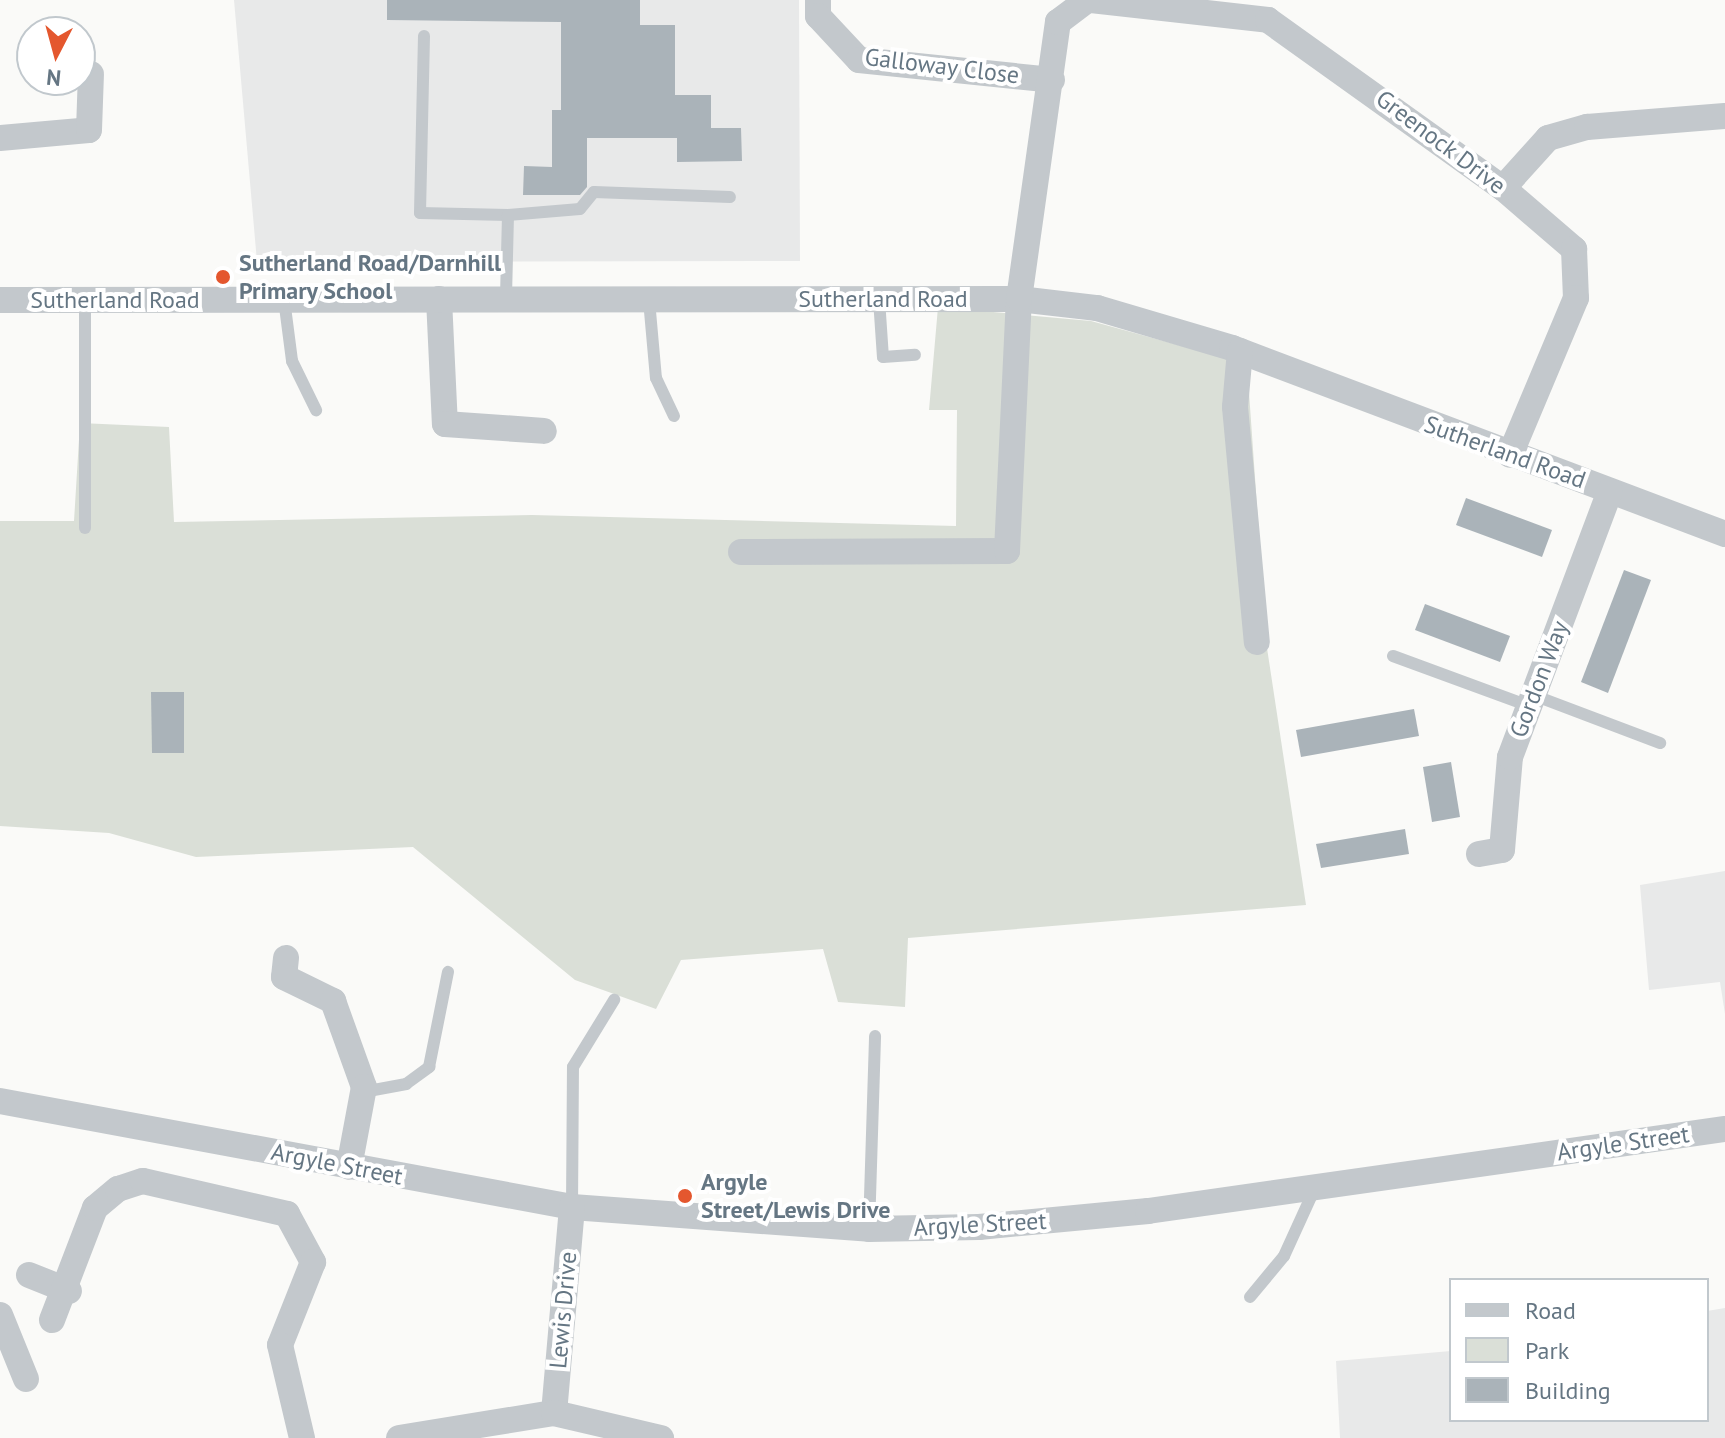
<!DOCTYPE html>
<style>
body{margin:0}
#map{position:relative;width:1725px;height:1438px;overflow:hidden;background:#fafaf8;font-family:"PT Sans",sans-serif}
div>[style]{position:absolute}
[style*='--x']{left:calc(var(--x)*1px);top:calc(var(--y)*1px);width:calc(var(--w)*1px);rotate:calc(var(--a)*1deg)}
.built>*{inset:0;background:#e8e9e9}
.green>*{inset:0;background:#dadfd7}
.building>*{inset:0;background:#aab3b9}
.service>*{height:12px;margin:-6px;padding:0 6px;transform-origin:6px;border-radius:6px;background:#c3c8cc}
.minor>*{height:26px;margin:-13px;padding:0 13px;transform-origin:13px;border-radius:13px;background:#c3c8cc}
.dots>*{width:22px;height:22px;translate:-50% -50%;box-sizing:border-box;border:4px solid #fff;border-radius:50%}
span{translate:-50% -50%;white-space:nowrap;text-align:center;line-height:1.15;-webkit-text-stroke:8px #fff;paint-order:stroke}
.street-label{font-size:24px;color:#657683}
.poi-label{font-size:24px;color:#657683;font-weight:700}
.left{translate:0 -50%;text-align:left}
.legend{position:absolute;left:1449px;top:1278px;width:260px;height:144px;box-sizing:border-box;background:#fff;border:2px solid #c1c8cd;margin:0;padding:10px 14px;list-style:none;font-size:24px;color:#657683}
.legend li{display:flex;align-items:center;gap:16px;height:40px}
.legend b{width:40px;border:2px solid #c1c8cd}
.north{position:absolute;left:16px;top:16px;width:80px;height:80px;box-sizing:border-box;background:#fff;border:2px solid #c1c8cd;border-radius:50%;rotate:186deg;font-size:22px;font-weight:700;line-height:32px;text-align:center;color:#657683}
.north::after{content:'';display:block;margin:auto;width:28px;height:36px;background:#e4572e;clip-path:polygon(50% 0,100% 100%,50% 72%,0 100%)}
</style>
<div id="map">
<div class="built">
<i style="clip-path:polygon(234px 0,799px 0,800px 261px,257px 262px)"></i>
<i style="clip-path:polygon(1725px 871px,1725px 1014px,1720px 982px,1649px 990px,1640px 885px)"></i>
<i style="clip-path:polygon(1725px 1308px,1725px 1438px,1340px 1438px,1336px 1361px,1451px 1351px,1451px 1420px,1707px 1420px,1707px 1311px)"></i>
</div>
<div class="green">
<i style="clip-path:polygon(938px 307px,1091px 321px,1247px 364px,1267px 648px,1306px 905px,908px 938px,905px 1007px,838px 1002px,823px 949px,681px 960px,656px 1009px,575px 980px,413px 847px,196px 857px,109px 833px,0 826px,0 521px,74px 521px,80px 423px,169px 427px,174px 522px,532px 515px,956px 526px,957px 410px,929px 410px)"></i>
</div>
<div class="building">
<i style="clip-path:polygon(387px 0,640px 0,640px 25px,675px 25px,675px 95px,711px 95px,711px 128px,741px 128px,742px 161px,677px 162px,677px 138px,587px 138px,587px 187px,580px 195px,523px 195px,524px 166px,552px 167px,552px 110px,561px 110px,561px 22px,387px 20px)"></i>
<i style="clip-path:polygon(1466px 498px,1552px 530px,1542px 557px,1456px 525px)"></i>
<i style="clip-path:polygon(1624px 570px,1651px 580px,1608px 693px,1581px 682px)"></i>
<i style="clip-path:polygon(1425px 604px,1510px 636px,1500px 662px,1415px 630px)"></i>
<i style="clip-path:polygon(151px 692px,184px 692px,184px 753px,152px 753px)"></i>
<i style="clip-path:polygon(1414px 709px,1419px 736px,1301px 757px,1296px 730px)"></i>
<i style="clip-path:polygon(1451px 762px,1460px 817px,1432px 822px,1423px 767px)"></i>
<i style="clip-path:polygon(1405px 829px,1409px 854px,1321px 868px,1316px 844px)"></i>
</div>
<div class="service">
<i style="--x:424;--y:36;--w:177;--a:91.3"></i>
<i style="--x:420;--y:213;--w:88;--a:1.3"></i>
<i style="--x:508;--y:215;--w:82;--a:91.4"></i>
<i style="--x:508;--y:215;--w:72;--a:-4.8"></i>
<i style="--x:580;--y:209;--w:22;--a:-51"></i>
<i style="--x:594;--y:192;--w:136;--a:2.1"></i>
<i style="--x:284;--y:299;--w:63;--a:82.6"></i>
<i style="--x:292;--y:361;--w:55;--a:63.9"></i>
<i style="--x:879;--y:299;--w:58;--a:86.1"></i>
<i style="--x:883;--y:357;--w:32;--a:-4"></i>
<i style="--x:85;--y:300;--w:228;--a:90"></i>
<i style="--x:649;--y:300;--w:78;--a:84.9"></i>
<i style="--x:656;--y:378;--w:42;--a:64.7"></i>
<i style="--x:1393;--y:656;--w:145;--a:20.2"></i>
<i style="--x:1533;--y:695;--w:136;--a:20.7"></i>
<i style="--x:363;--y:1092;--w:44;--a:-10.5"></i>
<i style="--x:406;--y:1084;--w:29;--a:-36"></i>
<i style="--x:429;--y:1067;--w:97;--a:-78.7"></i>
<i style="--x:572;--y:1207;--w:140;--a:-89.6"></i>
<i style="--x:573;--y:1067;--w:79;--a:-58.5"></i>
<i style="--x:869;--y:1229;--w:193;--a:-88.2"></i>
<i style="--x:1250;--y:1297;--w:53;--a:-50.3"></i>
<i style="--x:1284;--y:1256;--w:75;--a:-65.5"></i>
</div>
<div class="minor">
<i style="--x:818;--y:0;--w:16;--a:90"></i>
<i style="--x:818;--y:16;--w:60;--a:47"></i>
<i style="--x:859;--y:60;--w:194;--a:5.9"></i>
<i style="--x:1091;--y:0;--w:178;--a:6.4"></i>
<i style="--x:1268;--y:20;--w:289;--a:35.6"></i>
<i style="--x:1503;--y:188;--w:94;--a:40.7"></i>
<i style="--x:1574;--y:249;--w:49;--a:87.7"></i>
<i style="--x:1576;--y:298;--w:170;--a:112.8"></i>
<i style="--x:0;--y:138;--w:89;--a:-5.1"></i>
<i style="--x:89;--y:130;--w:56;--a:-88"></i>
<i style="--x:1503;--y:188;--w:67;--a:-48"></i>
<i style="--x:1548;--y:138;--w:41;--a:-15.8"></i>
<i style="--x:1587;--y:127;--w:138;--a:-4.6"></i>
<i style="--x:439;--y:299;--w:125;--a:87.3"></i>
<i style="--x:445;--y:424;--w:99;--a:4"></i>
<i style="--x:0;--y:300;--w:1019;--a:-0.06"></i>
<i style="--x:1019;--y:299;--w:79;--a:6.6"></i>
<i style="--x:1097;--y:308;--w:141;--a:16.5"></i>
<i style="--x:1232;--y:348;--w:527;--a:20.67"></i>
<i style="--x:1240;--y:351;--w:56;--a:95.1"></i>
<i style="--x:1235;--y:407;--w:236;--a:84.7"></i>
<i style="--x:741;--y:552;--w:266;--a:-0.2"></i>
<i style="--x:1007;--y:551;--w:252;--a:-87.3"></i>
<i style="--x:1019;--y:299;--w:280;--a:-82"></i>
<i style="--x:1058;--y:22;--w:36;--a:-37"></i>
<i style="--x:1479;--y:854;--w:23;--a:-10"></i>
<i style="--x:1502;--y:850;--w:93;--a:-85.1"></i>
<i style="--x:1510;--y:757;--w:284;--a:-69.4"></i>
<i style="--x:286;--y:958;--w:19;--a:96"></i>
<i style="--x:284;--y:977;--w:55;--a:26.1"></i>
<i style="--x:333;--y:1001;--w:91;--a:70.2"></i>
<i style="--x:364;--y:1087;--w:81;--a:100.6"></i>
<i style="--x:0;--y:1101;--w:582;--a:10.5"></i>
<i style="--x:572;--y:1207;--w:298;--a:4.2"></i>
<i style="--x:869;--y:1229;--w:110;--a:-1"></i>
<i style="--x:979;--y:1227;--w:170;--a:-5.4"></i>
<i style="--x:1148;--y:1211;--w:583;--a:-8.09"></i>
<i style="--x:29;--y:1275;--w:43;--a:21.8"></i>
<i style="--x:0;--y:1315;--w:69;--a:67.9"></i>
<i style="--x:52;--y:1320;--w:120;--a:-69"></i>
<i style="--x:95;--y:1208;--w:30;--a:-40"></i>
<i style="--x:118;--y:1189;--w:26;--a:-18"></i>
<i style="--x:143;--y:1181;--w:148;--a:12.9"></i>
<i style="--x:287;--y:1214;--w:55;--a:61.6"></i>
<i style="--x:313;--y:1262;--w:89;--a:111.7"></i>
<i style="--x:280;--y:1345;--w:96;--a:76.7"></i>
<i style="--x:554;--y:1413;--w:207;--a:-85"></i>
<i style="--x:399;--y:1438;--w:157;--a:-9.2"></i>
<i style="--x:554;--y:1413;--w:110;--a:13.2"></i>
</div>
<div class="dots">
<i style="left:223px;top:277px;background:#e4572e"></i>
<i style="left:685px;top:1196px;background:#e4572e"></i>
</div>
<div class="street-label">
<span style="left:942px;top:66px;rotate:7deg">Galloway Close</span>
<span style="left:1441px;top:142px;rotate:37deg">Greenock Drive</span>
<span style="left:883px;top:299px">Sutherland Road</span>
<span style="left:115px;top:300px">Sutherland Road</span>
<span style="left:1505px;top:452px;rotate:20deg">Sutherland Road</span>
<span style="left:1539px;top:679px;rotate:-69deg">Gordon Way</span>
<span style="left:1623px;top:1143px;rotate:-8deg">Argyle Street</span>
<span style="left:337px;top:1164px;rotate:11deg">Argyle Street</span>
<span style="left:980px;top:1224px;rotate:-3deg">Argyle Street</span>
<span style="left:563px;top:1310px;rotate:-85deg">Lewis Drive</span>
</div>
<div class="poi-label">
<span class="left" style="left:239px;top:277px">Sutherland Road/Darnhill<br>Primary School</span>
<span class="left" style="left:701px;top:1196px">Argyle<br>Street/Lewis Drive</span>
</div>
<ul class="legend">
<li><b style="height:10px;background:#c3c8cc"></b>Road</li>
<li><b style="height:22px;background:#dadfd7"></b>Park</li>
<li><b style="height:22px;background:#aab3b9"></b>Building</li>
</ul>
<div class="north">N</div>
</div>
